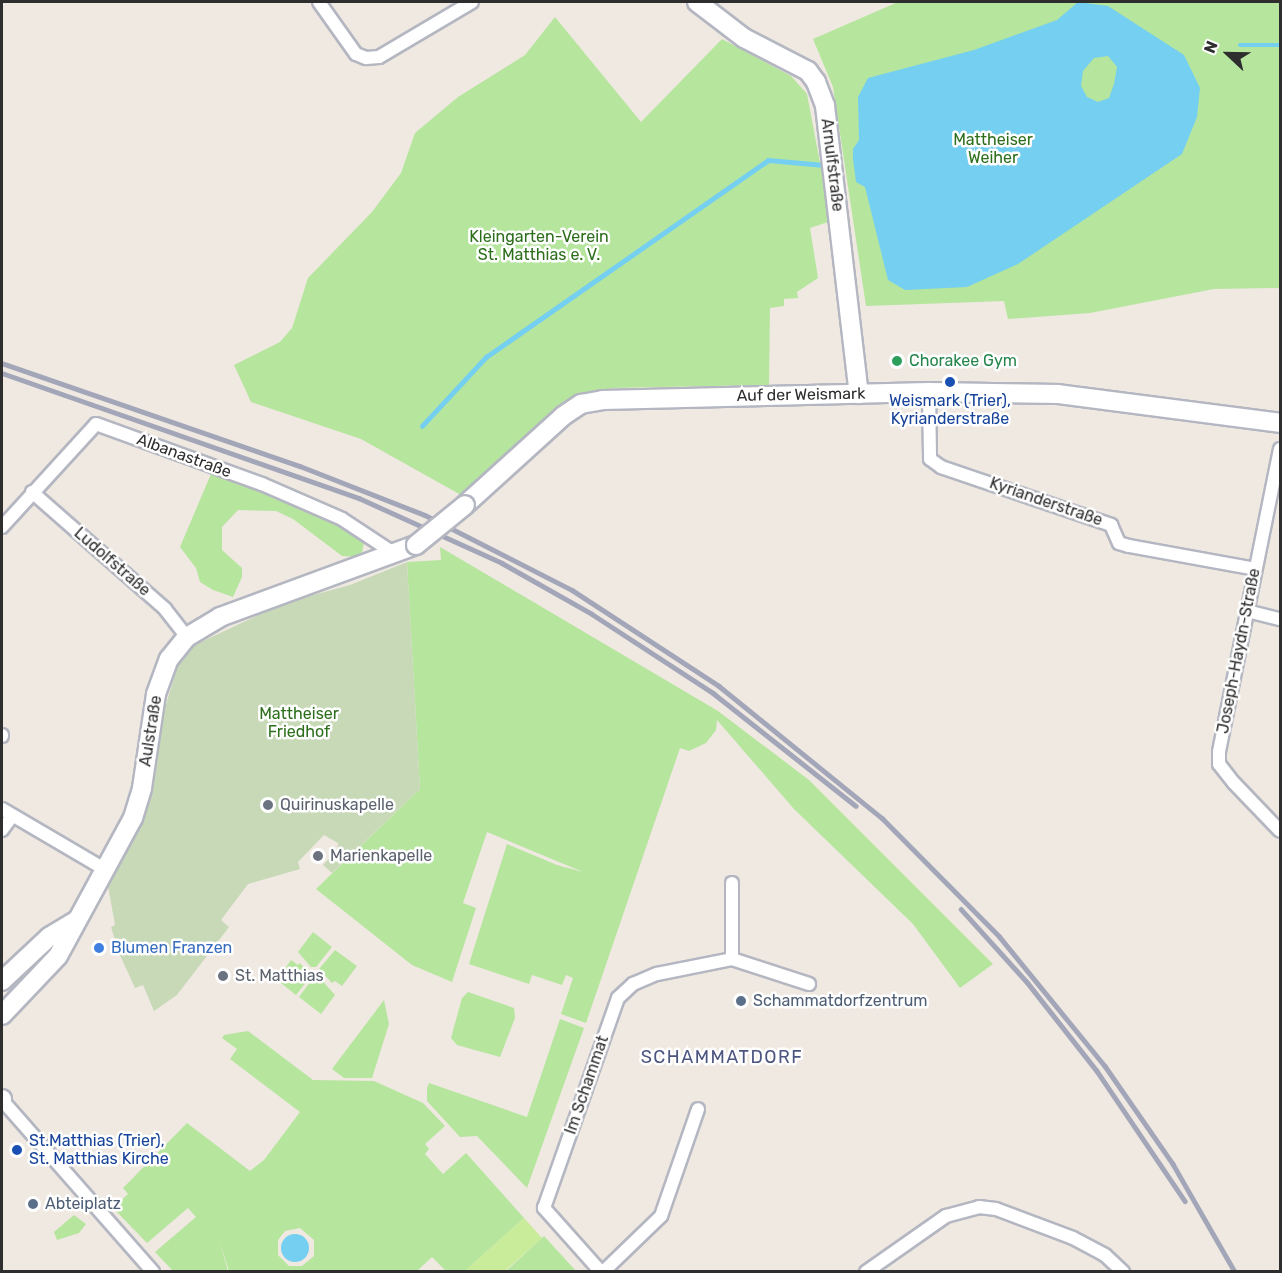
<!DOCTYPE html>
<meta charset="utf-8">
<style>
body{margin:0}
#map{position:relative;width:1282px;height:1273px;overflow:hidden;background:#efe9e1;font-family:Rubik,sans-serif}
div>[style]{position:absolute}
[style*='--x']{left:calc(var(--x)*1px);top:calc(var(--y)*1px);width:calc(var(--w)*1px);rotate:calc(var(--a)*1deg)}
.green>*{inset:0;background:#b6e59e}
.cemetery>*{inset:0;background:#c8d9b8}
.pitch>*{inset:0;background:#c9ec9a}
.water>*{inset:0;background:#75cff0}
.round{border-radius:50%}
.stream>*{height:4.5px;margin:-2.25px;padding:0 2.25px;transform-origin:2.25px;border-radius:2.25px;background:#75cff0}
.roads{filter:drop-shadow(2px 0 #b4b7c1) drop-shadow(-2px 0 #b4b7c1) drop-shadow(0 2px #b4b7c1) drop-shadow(0 -2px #b4b7c1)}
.street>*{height:12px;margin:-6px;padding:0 6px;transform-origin:6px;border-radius:6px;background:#fff}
.secondary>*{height:18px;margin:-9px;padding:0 9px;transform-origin:9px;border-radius:9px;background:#fff}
.rail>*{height:4.5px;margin:-2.25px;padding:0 2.25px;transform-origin:2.25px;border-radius:2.25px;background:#a3a6b8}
.bridges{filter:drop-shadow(2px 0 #b4b7c1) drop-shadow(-2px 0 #b4b7c1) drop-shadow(0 2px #b4b7c1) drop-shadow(0 -2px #b4b7c1)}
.secondary-bridge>*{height:18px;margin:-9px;padding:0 9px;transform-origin:9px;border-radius:9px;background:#fff}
.dots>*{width:16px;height:16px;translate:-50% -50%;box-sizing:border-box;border:3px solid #fff;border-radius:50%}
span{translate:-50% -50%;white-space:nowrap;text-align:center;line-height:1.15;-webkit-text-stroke:5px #fff;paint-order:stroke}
.park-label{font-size:16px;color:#2c6e1b}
.street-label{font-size:16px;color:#2e2e2e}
.leisure-label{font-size:16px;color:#27864d}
.left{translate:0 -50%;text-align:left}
.transit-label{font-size:16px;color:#164399}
.worship-label{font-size:16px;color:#5b616d}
.shop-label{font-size:16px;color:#366cbe}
.service-label{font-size:16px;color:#4e5e75}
.neighbourhood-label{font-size:18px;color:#4d5680;letter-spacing:1.5px}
.frame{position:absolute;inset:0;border:3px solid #2e2e2e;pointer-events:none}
.north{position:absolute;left:1198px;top:24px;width:60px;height:60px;-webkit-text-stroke:4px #fff;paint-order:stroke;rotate:292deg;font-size:16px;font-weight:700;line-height:24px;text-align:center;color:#2e2e2e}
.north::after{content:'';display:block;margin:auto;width:21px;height:27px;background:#2e2e2e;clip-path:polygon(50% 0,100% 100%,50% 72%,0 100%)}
</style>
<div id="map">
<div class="green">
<i style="clip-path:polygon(898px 2px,1280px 2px,1280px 288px,1214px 289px,1090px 313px,1008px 319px,1004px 301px,866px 306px,833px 87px,813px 39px)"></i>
<i style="clip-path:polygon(555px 17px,641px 122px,722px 39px,791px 76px,807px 94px,831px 221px,810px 228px,818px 278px,797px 292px,798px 298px,784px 299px,784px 306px,770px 308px,769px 385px,612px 388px,591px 394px,552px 418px,461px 495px,361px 439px,251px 402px,234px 365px,280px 342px,292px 328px,308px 278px,372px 212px,401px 173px,415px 133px,458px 97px,525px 55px)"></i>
<i style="clip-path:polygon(211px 474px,244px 483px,257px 491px,269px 491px,346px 525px,359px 534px,364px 543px,362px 552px,359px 557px,342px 556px,293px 519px,276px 511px,238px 510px,222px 527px,222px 550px,242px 568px,242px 577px,233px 597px,213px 590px,200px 582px,196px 568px,180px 547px)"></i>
<i style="clip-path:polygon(440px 547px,718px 711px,809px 780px,993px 964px,960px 988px,913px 924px,794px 809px,717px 720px,716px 730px,706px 743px,689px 751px,680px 748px,586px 1023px,561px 1014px,573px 978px,566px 975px,562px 985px,532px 975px,529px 984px,469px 964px,507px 844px,557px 865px,583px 872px,487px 832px,463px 903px,476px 908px,452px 982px,412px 965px,316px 889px,420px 789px,407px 562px,441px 560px)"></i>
<i style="clip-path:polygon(313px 932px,332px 947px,316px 967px,311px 967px,298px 952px)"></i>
<i style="clip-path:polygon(335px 950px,357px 966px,342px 986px,335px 981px,332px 983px,319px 969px)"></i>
<i style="clip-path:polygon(291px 960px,298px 965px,300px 963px,311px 976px,296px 995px,277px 980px)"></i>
<i style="clip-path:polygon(319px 977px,335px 995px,321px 1014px,299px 997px,313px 978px)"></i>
<i style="clip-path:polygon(468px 992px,514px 1008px,515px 1018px,500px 1057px,457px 1045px,451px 1038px,462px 998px)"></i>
<i style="clip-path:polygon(384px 1000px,389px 1024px,372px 1078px,344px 1078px,332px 1069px)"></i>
<i style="clip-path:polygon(560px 1019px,584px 1028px,527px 1188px,477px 1136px,460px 1137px,427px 1101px,427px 1088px,429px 1083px,527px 1117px)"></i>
<i style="clip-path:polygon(evenodd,248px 1031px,313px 1080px,374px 1081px,423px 1103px,445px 1126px,425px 1144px,429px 1149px,425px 1154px,443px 1174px,466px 1153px,524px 1218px,465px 1271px,446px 1271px,432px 1257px,417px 1271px,229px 1271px,219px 1240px,228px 1271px,173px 1271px,155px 1252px,196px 1217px,188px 1208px,147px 1243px,113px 1208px,128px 1194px,123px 1188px,187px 1123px,250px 1171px,264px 1160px,300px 1112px,230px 1059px,237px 1049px,222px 1038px,224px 1035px,248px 1031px,300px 1228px,314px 1240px,314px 1256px,302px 1266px,289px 1266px,278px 1255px,278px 1240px,285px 1231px,300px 1228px)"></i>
<i style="clip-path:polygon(74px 1215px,86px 1224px,79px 1233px,57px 1240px,54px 1232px)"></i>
<i style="clip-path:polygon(544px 1236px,576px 1271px,505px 1272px)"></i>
</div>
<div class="cemetery">
<i style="clip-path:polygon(407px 562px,420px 789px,332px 873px,323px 865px,337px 850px,338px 843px,324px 835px,298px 862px,300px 869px,248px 884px,221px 920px,229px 927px,177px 995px,154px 1011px,143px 985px,135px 988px,119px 953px,111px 927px,115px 925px,108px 886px,148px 803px,158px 731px,177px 668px,188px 648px,284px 603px,350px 585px)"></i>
</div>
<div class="pitch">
<i style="clip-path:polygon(524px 1218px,542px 1238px,505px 1271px,465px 1271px)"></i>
</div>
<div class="water">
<i style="clip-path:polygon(evenodd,1078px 2px,1108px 6px,1184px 55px,1200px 88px,1197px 117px,1182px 154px,1018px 264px,967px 287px,905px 290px,888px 280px,865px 187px,856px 182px,853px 159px,853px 149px,859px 140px,858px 97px,868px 78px,974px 50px,1057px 20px,1078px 2px,1108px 56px,1117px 67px,1114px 84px,1109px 98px,1098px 102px,1087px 97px,1081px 86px,1083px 71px,1094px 58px,1108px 56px)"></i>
<i class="round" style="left:281px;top:1234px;width:28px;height:28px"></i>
</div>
<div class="stream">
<i style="--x:1240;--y:45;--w:40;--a:0"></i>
<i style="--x:422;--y:426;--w:94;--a:-47.2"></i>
<i style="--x:486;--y:357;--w:344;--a:-34.9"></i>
<i style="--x:768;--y:160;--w:56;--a:5.1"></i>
</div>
<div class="roads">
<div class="street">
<i style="--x:319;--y:2;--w:64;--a:54.6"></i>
<i style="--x:356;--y:54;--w:11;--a:22"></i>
<i style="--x:366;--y:58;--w:13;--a:-4"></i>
<i style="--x:379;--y:57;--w:108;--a:-30.6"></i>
<i style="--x:929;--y:392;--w:67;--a:89.1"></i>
<i style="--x:930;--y:459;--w:14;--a:36"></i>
<i style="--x:941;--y:467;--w:180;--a:18.8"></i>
<i style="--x:1111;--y:525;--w:20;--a:66"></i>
<i style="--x:1119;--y:543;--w:10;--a:17"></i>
<i style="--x:1129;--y:546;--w:128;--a:10.3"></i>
<i style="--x:1280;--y:449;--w:309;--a:101.4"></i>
<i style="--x:1219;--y:752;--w:12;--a:90"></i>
<i style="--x:1219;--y:764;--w:24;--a:52"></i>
<i style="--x:1234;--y:783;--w:66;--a:46.2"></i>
<i style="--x:32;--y:492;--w:177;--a:41.3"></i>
<i style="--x:165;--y:609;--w:36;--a:52"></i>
<i style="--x:2;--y:527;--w:139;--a:-47.6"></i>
<i style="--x:96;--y:424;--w:177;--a:19.9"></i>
<i style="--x:262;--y:484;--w:87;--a:23.6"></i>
<i style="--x:342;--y:519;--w:64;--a:33.4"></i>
<i style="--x:1247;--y:611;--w:34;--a:14"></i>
<i style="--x:2;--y:735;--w:1;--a:90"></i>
<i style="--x:2;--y:809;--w:121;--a:30.4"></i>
<i style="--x:2;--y:830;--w:17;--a:-54"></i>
<i style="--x:732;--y:883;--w:76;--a:90"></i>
<i style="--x:2;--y:1100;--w:229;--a:48.7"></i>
<i style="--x:601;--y:1272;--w:86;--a:-131.7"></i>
<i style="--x:544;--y:1208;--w:223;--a:-70.6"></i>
<i style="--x:618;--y:998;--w:21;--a:-43"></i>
<i style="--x:633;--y:984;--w:26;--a:-23"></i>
<i style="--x:657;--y:974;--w:76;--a:-11.3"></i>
<i style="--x:732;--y:959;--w:81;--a:18"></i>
<i style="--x:603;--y:1272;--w:81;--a:-44"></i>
<i style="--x:661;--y:1216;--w:113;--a:-70.9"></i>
<i style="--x:866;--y:1272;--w:98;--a:-35"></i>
<i style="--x:946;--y:1216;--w:34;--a:-15"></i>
<i style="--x:979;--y:1207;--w:17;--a:7"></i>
<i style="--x:996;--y:1209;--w:82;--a:20.6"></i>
<i style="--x:1073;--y:1238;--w:36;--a:28"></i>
<i style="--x:1105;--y:1255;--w:25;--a:43"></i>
</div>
<div class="secondary">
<i style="--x:697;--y:2;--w:59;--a:37.5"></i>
<i style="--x:744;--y:38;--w:72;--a:27.3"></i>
<i style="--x:808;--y:71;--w:14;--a:54"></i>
<i style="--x:816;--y:82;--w:26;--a:69"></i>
<i style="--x:825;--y:106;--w:290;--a:83.3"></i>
<i style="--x:465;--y:505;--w:132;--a:-42.2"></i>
<i style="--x:563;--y:416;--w:22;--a:-34"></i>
<i style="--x:581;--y:404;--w:22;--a:-10"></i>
<i style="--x:603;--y:400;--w:326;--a:-1.4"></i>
<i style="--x:929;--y:392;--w:129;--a:0.9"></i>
<i style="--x:1058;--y:394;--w:224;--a:7.4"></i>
<i style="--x:2;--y:981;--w:64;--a:-43.1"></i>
<i style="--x:49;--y:937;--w:31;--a:-31"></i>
<i style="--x:2;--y:1015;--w:81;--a:-46.5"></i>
<i style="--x:58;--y:956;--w:157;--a:-61.5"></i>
<i style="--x:133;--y:818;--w:31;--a:-73"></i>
<i style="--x:142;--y:788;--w:95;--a:-81.5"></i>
<i style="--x:156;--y:694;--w:37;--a:-70"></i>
<i style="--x:169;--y:659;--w:28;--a:-51"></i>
<i style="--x:187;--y:637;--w:39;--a:-31"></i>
<i style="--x:220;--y:617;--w:209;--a:-20.2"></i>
<i style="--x:2;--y:1099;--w:1;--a:90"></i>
</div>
</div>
<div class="rail">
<i style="--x:2;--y:363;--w:315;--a:19.1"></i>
<i style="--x:300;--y:466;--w:134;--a:21.4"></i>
<i style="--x:425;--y:515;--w:165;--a:27"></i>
<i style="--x:572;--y:590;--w:176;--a:33.1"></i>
<i style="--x:719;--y:686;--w:210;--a:39"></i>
<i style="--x:882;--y:818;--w:166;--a:45.2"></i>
<i style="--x:999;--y:936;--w:168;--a:50.8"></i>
<i style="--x:1105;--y:1066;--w:119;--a:55.2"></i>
<i style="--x:1173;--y:1164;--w:125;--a:60.1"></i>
<i style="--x:2;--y:373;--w:378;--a:19.3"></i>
<i style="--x:359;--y:498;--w:157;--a:24.4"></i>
<i style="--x:502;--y:563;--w:103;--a:29.5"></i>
<i style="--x:592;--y:614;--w:145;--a:33.1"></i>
<i style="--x:713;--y:693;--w:182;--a:38.3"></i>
<i style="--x:961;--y:909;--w:98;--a:47.9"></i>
<i style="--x:1027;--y:982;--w:113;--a:51.8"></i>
<i style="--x:1097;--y:1071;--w:157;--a:55.9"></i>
</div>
<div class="bridges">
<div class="secondary-bridge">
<i style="--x:416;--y:545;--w:63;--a:-39.2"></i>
</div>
</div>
<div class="dots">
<i style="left:897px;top:361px;background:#2e9e5b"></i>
<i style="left:950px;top:382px;background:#1a4fb4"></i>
<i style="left:268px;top:805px;background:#6b7280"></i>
<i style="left:318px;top:856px;background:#6b7280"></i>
<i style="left:99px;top:948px;background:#3f7fe0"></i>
<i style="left:223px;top:976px;background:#6b7280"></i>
<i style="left:741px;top:1001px;background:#5c6f8a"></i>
<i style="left:17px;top:1150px;background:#1a4fb4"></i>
<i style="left:33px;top:1204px;background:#5c6f8a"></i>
</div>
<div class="park-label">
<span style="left:993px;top:149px">Mattheiser<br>Weiher</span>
<span style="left:539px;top:246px">Kleingarten-Verein<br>St. Matthias e. V.</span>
<span style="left:299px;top:723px">Mattheiser<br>Friedhof</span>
</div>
<div class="street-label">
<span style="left:832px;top:165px;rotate:83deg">Arnulfstraße</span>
<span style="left:801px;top:395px;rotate:-1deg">Auf der Weismark</span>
<span style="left:184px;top:456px;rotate:20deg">Albanastraße</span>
<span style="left:1046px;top:502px;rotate:19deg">Kyrianderstraße</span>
<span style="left:112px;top:562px;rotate:41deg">Ludolfstraße</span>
<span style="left:1239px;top:651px;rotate:-79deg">Joseph-Haydn-Straße</span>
<span style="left:151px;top:731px;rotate:-81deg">Aulstraße</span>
<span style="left:587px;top:1085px;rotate:-71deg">Im Schammat</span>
</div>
<div class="leisure-label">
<span class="left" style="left:909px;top:361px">Chorakee Gym</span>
</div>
<div class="transit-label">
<span style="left:950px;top:410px">Weismark (Trier),<br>Kyrianderstraße</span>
<span class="left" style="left:29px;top:1150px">St.Matthias (Trier),<br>St. Matthias Kirche</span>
</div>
<div class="worship-label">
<span class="left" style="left:280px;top:805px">Quirinuskapelle</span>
<span class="left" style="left:330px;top:856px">Marienkapelle</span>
<span class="left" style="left:235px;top:976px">St. Matthias</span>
</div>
<div class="shop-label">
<span class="left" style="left:111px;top:948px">Blumen Franzen</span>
</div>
<div class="service-label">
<span class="left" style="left:753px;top:1001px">Schammatdorfzentrum</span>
<span class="left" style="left:45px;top:1204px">Abteiplatz</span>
</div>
<div class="neighbourhood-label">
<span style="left:722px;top:1057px">SCHAMMATDORF</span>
</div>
<div class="frame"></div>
<div class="north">N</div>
</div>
